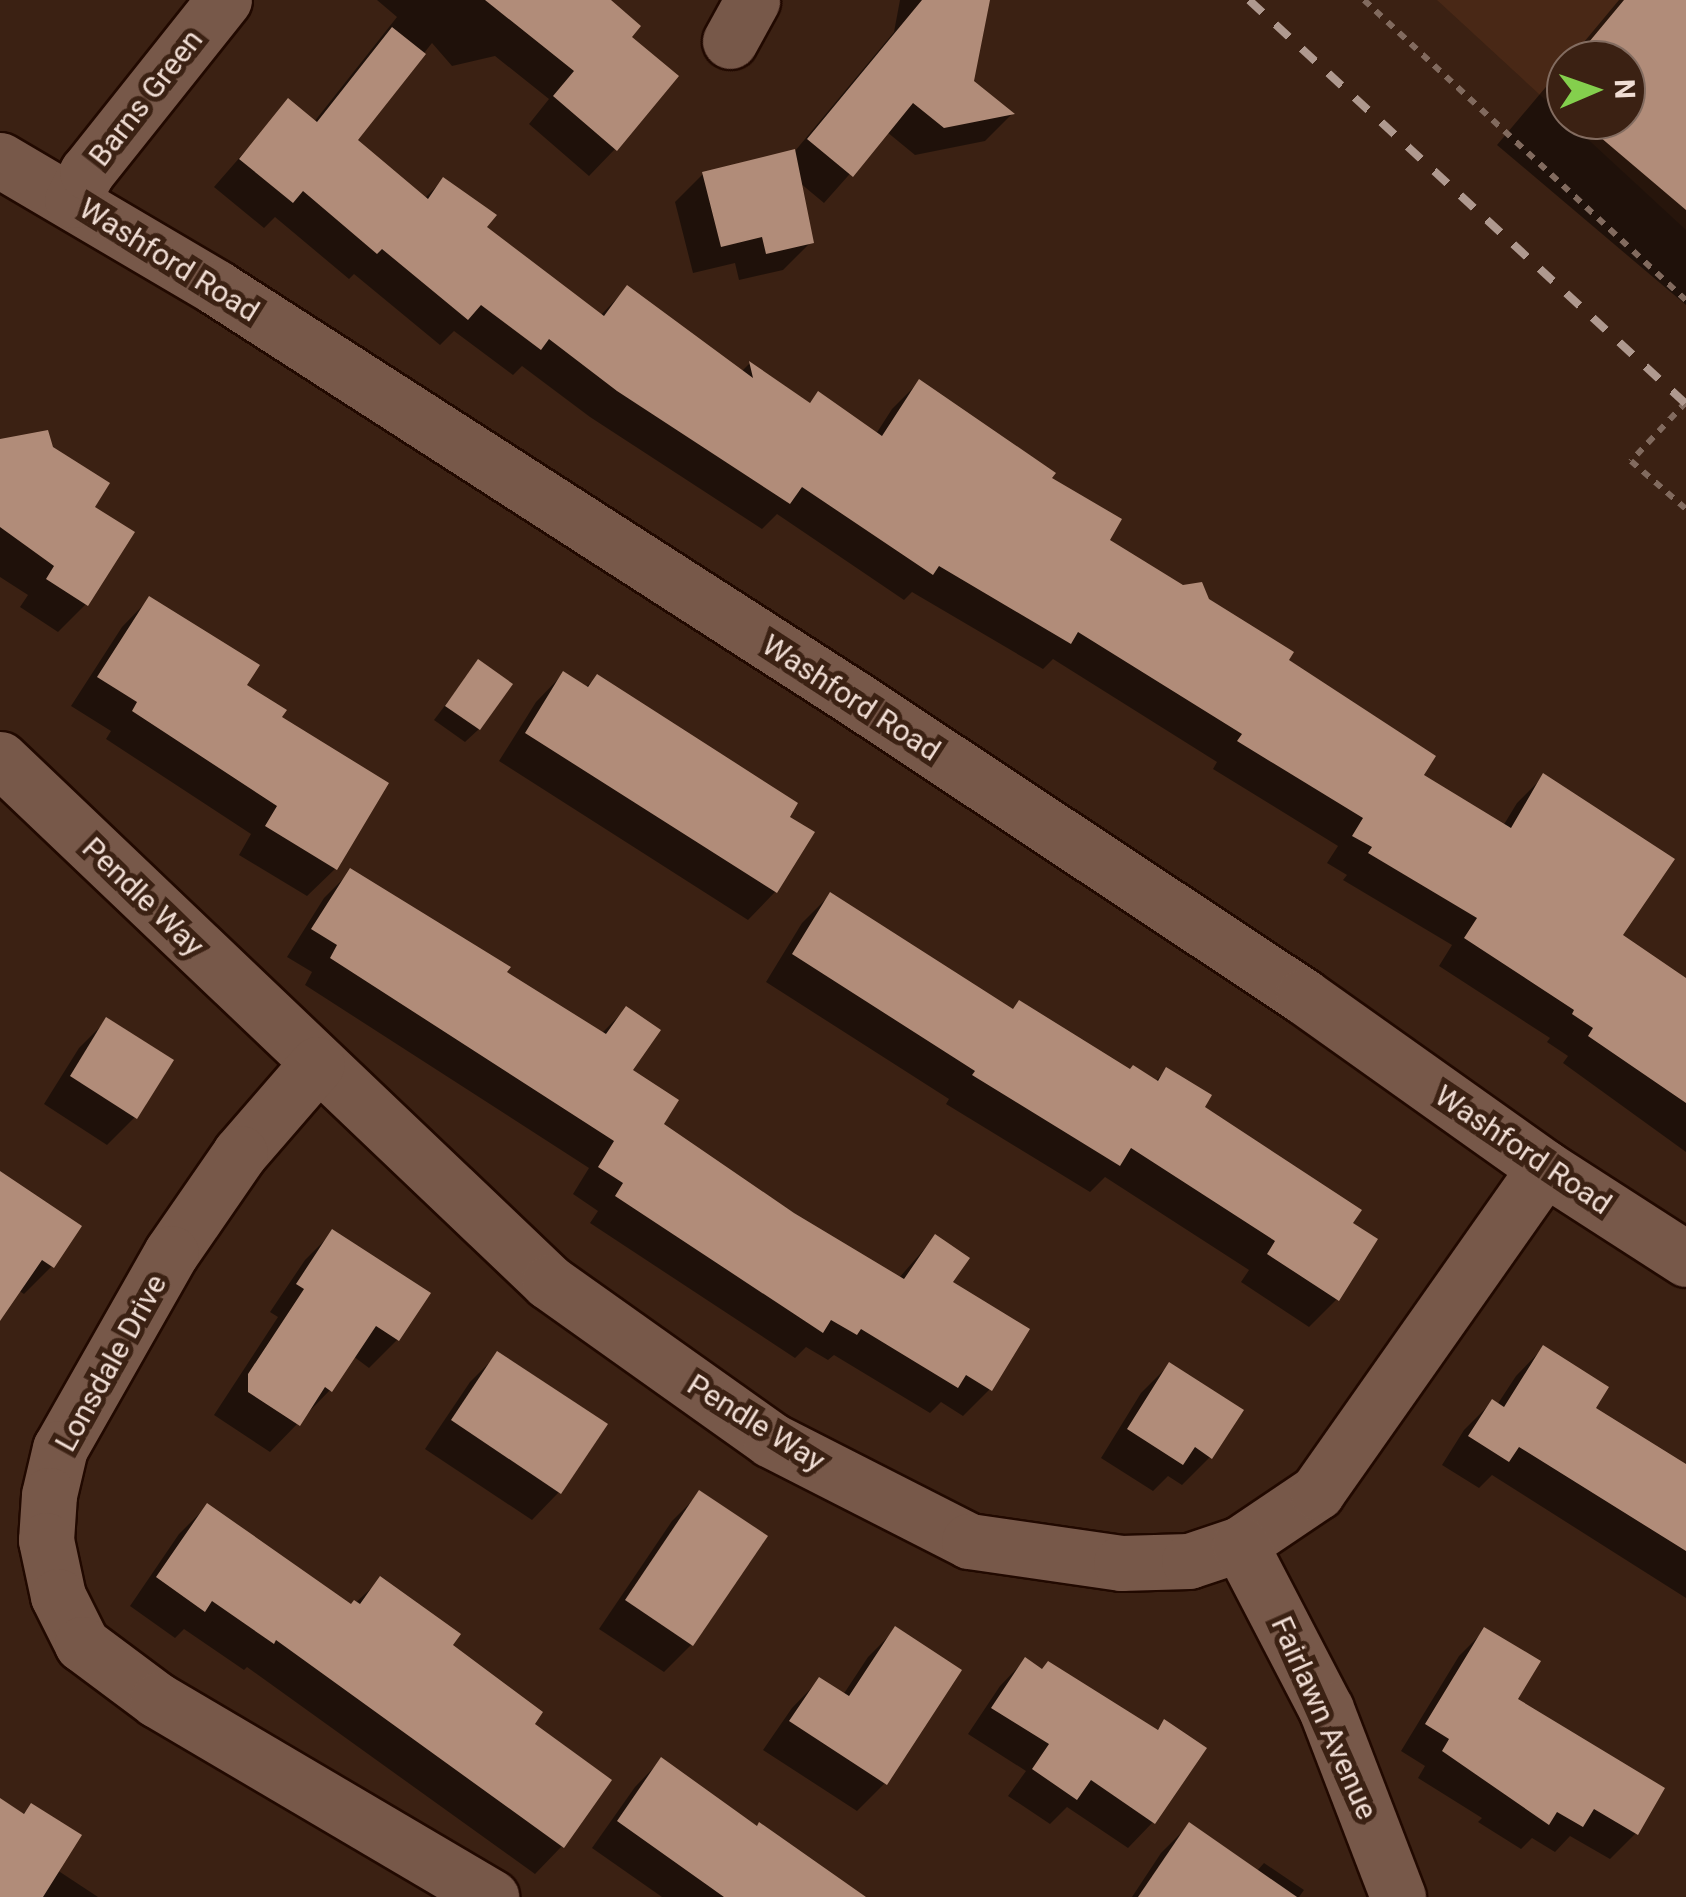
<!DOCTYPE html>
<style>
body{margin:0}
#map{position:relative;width:1686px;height:1897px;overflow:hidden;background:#3b2113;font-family:Roboto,sans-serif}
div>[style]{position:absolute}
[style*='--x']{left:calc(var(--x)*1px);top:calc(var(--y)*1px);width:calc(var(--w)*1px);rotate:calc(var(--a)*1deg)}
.built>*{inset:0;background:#492816}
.shadow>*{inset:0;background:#0007}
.building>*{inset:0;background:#b18c79}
.path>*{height:6px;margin-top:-3px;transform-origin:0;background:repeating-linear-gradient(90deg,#816a5e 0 8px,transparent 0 16px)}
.roads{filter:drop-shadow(2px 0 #210900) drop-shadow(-2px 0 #210900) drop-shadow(0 2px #210900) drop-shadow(0 -2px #210900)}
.minor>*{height:55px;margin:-27.5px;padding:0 27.5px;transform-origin:27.5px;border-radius:27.5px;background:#775849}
.rail>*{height:8px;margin-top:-4px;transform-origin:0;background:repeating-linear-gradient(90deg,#af998f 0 18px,transparent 0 36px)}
span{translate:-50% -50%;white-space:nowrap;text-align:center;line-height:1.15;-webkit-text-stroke:10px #3b2113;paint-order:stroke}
.street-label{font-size:30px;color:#f0ddd4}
.north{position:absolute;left:1546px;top:40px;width:100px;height:100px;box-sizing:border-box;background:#3b2113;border:2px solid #836c60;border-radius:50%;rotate:88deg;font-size:28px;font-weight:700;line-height:40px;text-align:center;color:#f0ddd4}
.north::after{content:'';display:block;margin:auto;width:35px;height:45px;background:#84cf4d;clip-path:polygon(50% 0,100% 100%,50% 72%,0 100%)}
</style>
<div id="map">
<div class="built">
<i style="clip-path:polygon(1437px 0,1686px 0,1686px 230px,1567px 120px,1626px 120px,1626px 60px,1566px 60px,1566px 119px)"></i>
</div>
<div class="shadow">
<i style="clip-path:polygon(377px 0,605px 0,629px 37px,615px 149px,589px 176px,529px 124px,549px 99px,495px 56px,452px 66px,432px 43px,355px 140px,424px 199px,443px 180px,484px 228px,600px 316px,627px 288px,741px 372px,749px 364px,808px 405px,818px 394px,876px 434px,892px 409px,919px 382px,1049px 479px,1106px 540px,1207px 601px,1286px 660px,1421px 776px,1503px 826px,1517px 803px,1543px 777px,1619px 936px,1686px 992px,1686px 1152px,1563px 1063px,1568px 1056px,1547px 1042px,1550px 1038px,1439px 966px,1452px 945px,1343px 880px,1347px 875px,1327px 863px,1338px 846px,1213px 769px,1217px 762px,1053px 659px,1043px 669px,912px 592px,904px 600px,777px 514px,762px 529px,590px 417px,522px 366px,513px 375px,454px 331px,440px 345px,354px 274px,349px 279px,275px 217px,264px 228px,214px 187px,288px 102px,314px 122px,397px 17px)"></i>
<i style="clip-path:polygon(900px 0,987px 0,972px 82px,1012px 114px,985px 141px,915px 155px,887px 132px,824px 203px,800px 183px,811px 242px,783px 270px,739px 280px,735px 263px,693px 273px,675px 202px,703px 174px,795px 151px,894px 32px)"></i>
<i style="clip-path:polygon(1619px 0,1686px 0,1686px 305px,1497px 145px,1566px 63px,1566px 120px,1626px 120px,1626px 60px,1569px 60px)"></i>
<i style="clip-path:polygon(0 442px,50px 449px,91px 508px,86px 604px,58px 632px,20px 607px,28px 595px,0 577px)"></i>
<i style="clip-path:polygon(149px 599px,278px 718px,335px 869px,307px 896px,239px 855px,251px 834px,106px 739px,111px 731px,71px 706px,122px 627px)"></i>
<i style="clip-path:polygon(478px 662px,479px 729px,465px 742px,434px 720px)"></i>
<i style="clip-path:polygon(563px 674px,585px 688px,597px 677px,787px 817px,775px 892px,748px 920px,499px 761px,536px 702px)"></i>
<i style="clip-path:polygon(351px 871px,601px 1034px,626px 1009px,630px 1071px,660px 1125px,698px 1153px,898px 1279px,935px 1237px,990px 1389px,963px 1416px,941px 1402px,930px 1413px,834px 1355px,828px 1360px,806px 1347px,795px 1358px,590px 1223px,598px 1211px,573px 1194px,589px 1168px,305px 985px,312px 972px,287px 957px,324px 898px)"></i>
<i style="clip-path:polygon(830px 895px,1011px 1011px,1155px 1082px,1166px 1070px,1201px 1108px,1350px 1224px,1337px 1299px,1309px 1327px,1241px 1282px,1249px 1270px,1105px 1177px,1090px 1192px,946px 1104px,949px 1099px,766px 982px,802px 923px)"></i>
<i style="clip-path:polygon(106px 1021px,135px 1117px,107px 1145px,44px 1104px,79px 1048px)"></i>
<i style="clip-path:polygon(0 1191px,52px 1266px,24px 1294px,18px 1290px,0 1316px)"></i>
<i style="clip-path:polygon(333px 1232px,427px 1294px,397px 1340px,369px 1368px,353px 1356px,330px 1390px,270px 1452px,214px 1415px,278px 1317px,270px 1312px,305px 1260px)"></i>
<i style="clip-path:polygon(1543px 1348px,1592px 1409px,1686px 1469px,1686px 1598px,1492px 1475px,1479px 1488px,1442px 1465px,1464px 1430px,1492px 1402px,1497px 1405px,1516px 1376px)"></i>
<i style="clip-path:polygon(498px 1354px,559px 1492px,532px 1520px,425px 1449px,470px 1382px)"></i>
<i style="clip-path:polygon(1169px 1365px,1210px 1457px,1182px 1485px,1168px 1476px,1153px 1491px,1101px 1458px,1141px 1393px)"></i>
<i style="clip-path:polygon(700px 1493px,691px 1645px,664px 1672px,599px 1629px,672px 1521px)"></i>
<i style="clip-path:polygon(207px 1506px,351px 1607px,380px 1580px,532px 1725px,562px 1846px,535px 1874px,247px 1667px,244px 1670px,184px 1629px,175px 1638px,130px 1606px,179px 1534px)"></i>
<i style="clip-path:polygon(896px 1629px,885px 1783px,857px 1811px,763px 1750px,792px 1708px,819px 1680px,843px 1695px,868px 1657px)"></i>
<i style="clip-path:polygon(1485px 1630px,1515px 1700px,1636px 1833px,1610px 1859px,1570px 1836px,1555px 1852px,1532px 1838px,1521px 1849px,1478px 1822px,1482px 1818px,1418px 1778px,1425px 1766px,1401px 1751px,1459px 1656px)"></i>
<i style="clip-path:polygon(1025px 1660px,1156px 1731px,1164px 1723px,1153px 1822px,1128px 1848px,1067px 1807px,1050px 1824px,1008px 1796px,1026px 1771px,968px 1734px,1000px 1686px)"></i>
<i style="clip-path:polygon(661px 1760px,860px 1897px,662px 1897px,592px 1848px,635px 1787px)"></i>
<i style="clip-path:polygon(0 1801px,22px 1815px,31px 1806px,57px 1870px,98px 1897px,0 1897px)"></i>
<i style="clip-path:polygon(1189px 1825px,1256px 1872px,1264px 1863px,1304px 1890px,1299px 1897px,1132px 1897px,1161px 1853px)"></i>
</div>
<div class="building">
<i style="clip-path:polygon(485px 0,611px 0,641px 26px,632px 37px,679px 76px,617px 151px,553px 96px,574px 71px)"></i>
<i style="clip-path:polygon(922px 0,990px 0,974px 81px,1015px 114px,944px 128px,913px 103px,853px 177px,807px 139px)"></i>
<i style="clip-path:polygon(1624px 0,1686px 0,1686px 210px,1580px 120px,1626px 120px,1626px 60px,1574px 60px)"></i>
<i style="clip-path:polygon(392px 27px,426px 54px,358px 140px,428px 199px,443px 177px,497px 215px,487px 227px,604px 316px,627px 285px,753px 378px,749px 361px,810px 403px,818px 391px,882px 436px,919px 379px,1056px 473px,1052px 478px,1122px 519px,1110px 540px,1183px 585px,1202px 582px,1209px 599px,1294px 652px,1289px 660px,1436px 756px,1424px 775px,1511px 828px,1543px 773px,1675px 859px,1623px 935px,1686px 978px,1686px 1103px,1588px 1036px,1593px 1028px,1572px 1014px,1574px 1010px,1464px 938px,1477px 918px,1368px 853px,1372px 847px,1352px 836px,1363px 818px,1237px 741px,1242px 734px,1078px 632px,1071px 644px,939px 566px,933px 575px,802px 487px,790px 504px,617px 391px,549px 339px,541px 350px,481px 305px,468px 320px,382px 249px,377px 254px,303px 191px,293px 203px,239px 159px,288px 98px,317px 122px)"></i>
<i style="clip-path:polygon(1566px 69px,1566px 108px,1547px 92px)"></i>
<i style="clip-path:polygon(795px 149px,814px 243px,766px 254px,762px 237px,721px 247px,702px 172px)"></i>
<i style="clip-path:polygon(48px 430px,53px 447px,110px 483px,95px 507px,135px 532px,88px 606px,46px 579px,54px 566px,0 527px,0 439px)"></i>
<i style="clip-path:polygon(149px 596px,260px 665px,247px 685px,287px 710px,282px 717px,389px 783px,337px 870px,265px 826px,277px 806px,132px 711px,137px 702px,97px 677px)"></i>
<i style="clip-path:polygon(478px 659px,513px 684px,480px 730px,445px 706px)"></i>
<i style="clip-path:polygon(563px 671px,588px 687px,597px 674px,798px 803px,790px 817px,815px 832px,777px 893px,525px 733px)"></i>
<i style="clip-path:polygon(350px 868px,511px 967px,507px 972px,606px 1034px,626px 1006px,661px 1030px,633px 1070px,679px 1100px,664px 1124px,794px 1213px,904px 1279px,935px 1234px,970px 1258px,953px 1282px,1030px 1329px,992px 1391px,966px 1375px,958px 1388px,861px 1329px,857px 1335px,831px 1320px,823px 1333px,615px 1196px,623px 1183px,598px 1167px,614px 1141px,330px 958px,337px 945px,311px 929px)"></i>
<i style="clip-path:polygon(830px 892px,1013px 1009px,1019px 1000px,1130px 1069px,1133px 1065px,1158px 1081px,1166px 1067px,1212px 1095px,1205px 1107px,1362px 1210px,1353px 1223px,1378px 1239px,1339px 1301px,1267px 1254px,1275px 1241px,1131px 1148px,1120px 1166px,972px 1075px,975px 1071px,792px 954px)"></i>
<i style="clip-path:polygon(106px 1017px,174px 1060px,137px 1119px,70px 1076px)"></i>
<i style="clip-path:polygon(0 1171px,82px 1226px,54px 1268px,42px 1260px,0 1321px)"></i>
<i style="clip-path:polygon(332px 1229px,431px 1293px,399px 1341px,376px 1326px,332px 1392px,325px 1387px,300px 1426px,248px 1392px,248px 1374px,304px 1289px,296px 1284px)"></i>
<i style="clip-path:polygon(1543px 1345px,1609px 1387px,1596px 1408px,1686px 1464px,1686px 1551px,1519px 1447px,1509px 1462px,1468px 1436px,1492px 1399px,1504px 1407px)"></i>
<i style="clip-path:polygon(497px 1351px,608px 1424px,561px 1494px,451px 1420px)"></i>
<i style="clip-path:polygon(1169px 1362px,1244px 1410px,1212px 1459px,1195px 1447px,1183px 1465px,1127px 1429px)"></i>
<i style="clip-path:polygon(699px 1490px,768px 1536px,693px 1646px,625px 1600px)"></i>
<i style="clip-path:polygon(207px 1503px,351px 1604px,354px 1600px,360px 1604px,380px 1576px,461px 1634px,453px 1645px,543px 1712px,535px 1724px,612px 1780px,564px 1848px,276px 1640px,274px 1644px,212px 1601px,205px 1612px,156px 1577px)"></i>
<i style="clip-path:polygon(895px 1626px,962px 1670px,887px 1785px,789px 1721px,819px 1677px,849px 1696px)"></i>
<i style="clip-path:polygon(1484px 1627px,1541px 1661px,1518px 1699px,1665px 1788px,1638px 1835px,1594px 1809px,1583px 1827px,1557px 1812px,1549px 1825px,1442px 1751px,1449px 1739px,1425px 1724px)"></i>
<i style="clip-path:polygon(1025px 1657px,1042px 1669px,1048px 1661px,1158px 1730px,1164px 1719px,1207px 1748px,1155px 1824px,1091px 1780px,1077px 1800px,1032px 1769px,1049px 1744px,991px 1708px)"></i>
<i style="clip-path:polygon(661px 1757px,757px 1826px,759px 1822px,866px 1897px,724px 1897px,617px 1821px)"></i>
<i style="clip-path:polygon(0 1798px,24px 1814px,31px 1803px,82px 1835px,43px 1897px,0 1897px)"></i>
<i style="clip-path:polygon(1189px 1822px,1297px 1897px,1138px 1897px)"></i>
</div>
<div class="path">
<i style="--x:1364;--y:0;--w:440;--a:43"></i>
<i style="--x:1686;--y:402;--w:81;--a:133"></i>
<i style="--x:1631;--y:461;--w:73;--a:41.1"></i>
</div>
<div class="roads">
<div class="minor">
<i style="--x:730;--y:41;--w:46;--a:-61.2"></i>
<i style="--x:0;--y:160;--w:252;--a:30.5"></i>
<i style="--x:217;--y:288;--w:758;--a:32.77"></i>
<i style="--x:854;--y:698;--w:539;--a:33.57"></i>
<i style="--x:1303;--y:996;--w:297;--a:35.4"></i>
<i style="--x:1545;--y:1168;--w:168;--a:32.8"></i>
<i style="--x:72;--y:200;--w:32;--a:-62"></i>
<i style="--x:87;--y:172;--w:220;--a:-51.5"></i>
<i style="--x:0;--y:759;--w:758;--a:43.61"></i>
<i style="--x:549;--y:1282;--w:272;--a:35.4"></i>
<i style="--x:771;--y:1440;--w:222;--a:27"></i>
<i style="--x:969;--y:1541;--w:154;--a:8.2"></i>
<i style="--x:1121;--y:1563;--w:68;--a:-1.7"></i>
<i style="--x:1189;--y:1561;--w:54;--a:-18.4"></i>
<i style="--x:1240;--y:1544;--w:93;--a:-34"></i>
<i style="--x:1317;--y:1492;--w:396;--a:-54.9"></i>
<i style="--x:317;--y:1064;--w:118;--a:130.9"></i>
<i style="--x:240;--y:1153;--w:121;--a:124.6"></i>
<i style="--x:171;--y:1253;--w:224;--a:119.6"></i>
<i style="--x:60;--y:1448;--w:48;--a:103.2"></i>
<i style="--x:49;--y:1495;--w:45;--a:93.8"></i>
<i style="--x:46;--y:1540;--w:57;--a:77.9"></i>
<i style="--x:58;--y:1596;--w:54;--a:63.4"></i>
<i style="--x:82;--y:1644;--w:94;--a:36.7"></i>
<i style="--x:157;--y:1700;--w:388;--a:30.5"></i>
<i style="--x:1240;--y:1544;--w:186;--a:62.5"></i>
<i style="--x:1326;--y:1709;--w:201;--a:69"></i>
</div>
</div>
<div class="rail">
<i style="--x:1249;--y:0;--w:595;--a:42.75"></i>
</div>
<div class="street-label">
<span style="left:146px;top:98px;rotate:-52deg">Barns Green</span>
<span style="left:169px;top:260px;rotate:32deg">Washford Road</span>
<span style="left:851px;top:698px;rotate:33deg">Washford Road</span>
<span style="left:143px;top:897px;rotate:44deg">Pendle Way</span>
<span style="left:1523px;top:1150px;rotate:34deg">Washford Road</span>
<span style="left:111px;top:1363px;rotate:-61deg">Lonsdale Drive</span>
<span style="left:756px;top:1423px;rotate:32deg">Pendle Way</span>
<span style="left:1324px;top:1718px;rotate:66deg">Fairlawn Avenue</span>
</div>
<div class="north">N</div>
</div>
